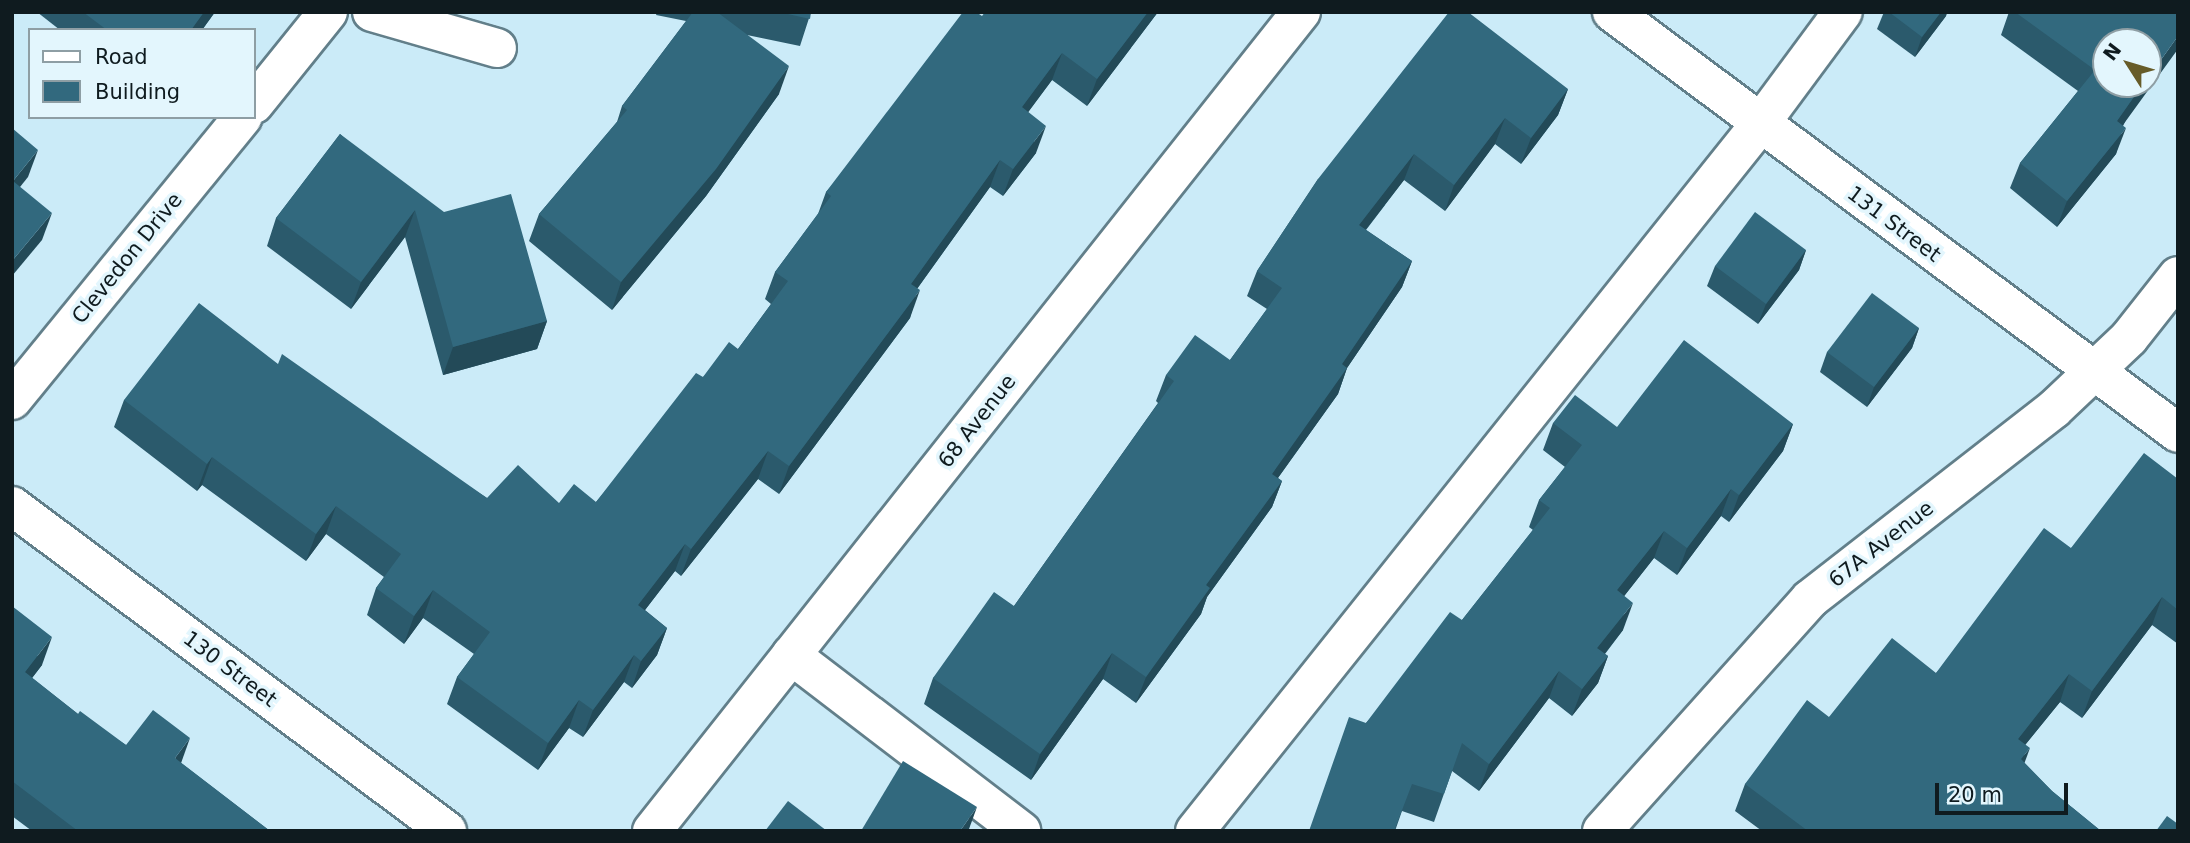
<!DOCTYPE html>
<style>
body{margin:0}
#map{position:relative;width:2190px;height:843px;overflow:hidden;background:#cbebf8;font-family:"DejaVu Sans",sans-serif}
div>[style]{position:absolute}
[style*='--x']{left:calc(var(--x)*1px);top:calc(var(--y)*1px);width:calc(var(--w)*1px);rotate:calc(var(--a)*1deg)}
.roads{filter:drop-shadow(2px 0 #627f8a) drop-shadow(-2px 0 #627f8a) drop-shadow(0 2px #627f8a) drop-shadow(0 -2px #627f8a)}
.minor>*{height:38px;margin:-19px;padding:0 19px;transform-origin:19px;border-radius:19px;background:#fff}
.wall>*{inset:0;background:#2b5a6c}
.shaded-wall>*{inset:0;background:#234a58}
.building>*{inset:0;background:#32697e}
span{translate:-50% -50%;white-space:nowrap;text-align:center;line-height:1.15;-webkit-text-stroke:7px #e3f6fd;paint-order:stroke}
.street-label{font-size:21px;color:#0f1b1f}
.frame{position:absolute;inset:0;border:14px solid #0f1b1f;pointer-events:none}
.legend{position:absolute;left:28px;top:28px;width:228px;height:91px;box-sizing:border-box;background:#e3f6fd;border:2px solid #8e9ea4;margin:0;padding:9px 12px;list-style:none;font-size:21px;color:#0f1b1f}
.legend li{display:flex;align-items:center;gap:14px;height:35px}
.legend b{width:35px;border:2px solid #8e9ea4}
.north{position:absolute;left:2092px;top:28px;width:70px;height:70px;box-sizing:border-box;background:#e3f6fd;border:2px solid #8e9ea4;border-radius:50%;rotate:307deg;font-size:19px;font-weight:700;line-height:28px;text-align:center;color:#0f1b1f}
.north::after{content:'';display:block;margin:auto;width:24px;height:32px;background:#675c29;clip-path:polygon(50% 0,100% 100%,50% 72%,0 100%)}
.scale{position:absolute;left:1935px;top:783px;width:133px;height:32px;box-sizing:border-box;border:4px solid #0f1b1f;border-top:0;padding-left:9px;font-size:21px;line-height:24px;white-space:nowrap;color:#0f1b1f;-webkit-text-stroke:5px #e3f6fd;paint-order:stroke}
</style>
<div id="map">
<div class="roads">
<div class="minor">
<i style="--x:372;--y:12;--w:130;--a:16.1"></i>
<i style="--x:1612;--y:12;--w:705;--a:36.64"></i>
<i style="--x:254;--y:104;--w:118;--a:-51.2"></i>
<i style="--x:12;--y:400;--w:365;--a:-50.8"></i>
<i style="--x:12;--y:506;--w:543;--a:36.76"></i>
<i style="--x:791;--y:655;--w:290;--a:37.4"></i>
<i style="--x:652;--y:831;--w:1045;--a:-51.61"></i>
<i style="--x:1195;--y:831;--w:905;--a:-51.37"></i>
<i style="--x:1760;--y:124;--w:139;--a:-53.5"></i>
<i style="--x:1602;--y:831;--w:312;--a:-48.1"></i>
<i style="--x:1810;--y:599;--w:309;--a:-37.9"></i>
<i style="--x:2054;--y:409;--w:103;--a:-43.4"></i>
<i style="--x:2129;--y:338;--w:79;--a:-51.7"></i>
</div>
</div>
<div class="wall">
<i style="clip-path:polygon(37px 12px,215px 12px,202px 30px,60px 30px)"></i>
<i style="clip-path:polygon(657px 12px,811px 12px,800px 46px,747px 35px,779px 94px,706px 196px,612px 310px,529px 241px,539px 214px,617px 122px,622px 106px,686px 21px,656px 15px)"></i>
<i style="clip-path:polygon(1158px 12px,1087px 106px,1052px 80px,1028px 112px,1036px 153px,1003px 196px,990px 187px,917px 289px,910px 318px,779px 494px,758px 479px,681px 576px,675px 571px,645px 610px,667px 628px,657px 655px,632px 688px,624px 682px,583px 737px,569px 728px,538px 770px,447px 704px,457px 677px,474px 654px,423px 618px,404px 644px,367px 615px,376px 588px,384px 577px,326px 534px,306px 561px,202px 485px,197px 491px,114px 427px,124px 400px,278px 364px,487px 498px,559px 503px,596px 502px,703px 377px,738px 349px,771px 304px,765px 299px,775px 272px,818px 214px,826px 192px,982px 16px)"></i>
<i style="clip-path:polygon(1884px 12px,1947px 12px,1946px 16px,1915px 57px,1877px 29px)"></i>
<i style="clip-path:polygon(2009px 12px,2178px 12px,2123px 126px,2116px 154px,2057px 227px,2010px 188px,2020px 163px,2078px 91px,2001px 35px)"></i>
<i style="clip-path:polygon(1568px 89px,1558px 115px,1521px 164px,1495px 144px,1445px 211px,1404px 180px,1366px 230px,1412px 261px,1402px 287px,1347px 368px,1338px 394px,1278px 478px,1282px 481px,1272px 507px,1207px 597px,1201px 614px,1136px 703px,1103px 679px,1031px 780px,924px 704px,933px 678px,1014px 606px,1158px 403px,1156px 401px,1166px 375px,1230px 360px,1267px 309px,1247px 296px,1257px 271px,1318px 179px)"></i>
<i style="clip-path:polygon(340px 134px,547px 321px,537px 349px,443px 375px,405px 237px,351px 309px,267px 246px,276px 218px)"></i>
<i style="clip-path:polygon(1806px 250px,1799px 270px,1758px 324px,1707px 286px,1715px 266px)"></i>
<i style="clip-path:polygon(1919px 328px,1912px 348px,1867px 407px,1820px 372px,1827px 352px)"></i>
<i style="clip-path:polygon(1553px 423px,1617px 427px,1793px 424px,1783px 451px,1729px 522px,1721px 516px,1677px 575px,1654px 558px,1624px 596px,1623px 630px,1605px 654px,1608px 656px,1598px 683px,1572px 716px,1549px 698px,1479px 791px,1452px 771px,1434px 822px,1402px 811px,1395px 831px,1309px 831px,1366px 723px,1462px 620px,1533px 530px,1529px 527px,1539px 500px,1565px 467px,1543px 450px)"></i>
<i style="clip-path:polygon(2178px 479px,2178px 644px,2152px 625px,2082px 718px,2060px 702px,2025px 745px,2024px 763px,2052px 791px,2101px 831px,1762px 831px,1735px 811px,1745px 784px,1829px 717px,1936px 673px,2071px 548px)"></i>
<i style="clip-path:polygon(12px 606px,42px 665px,32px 678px,78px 714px,126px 745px,181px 763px,270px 831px,32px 831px,12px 816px)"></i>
</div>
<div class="shaded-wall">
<i style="clip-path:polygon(204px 12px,215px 12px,202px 30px,191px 30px)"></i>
<i style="clip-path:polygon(1148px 12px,1158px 12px,1087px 106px,1097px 79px)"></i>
<i style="clip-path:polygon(1941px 12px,1947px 12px,1946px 16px,1915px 57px,1922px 37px)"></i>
<i style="clip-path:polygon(2178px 36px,2178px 49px,2107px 147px,2117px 121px,2143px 84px,2148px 84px,2148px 78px)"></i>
<i style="clip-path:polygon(1062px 53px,1052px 80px,1012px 134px,1022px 107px)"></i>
<i style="clip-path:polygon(789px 66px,779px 94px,706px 196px,612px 310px,621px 282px)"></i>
<i style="clip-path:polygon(1568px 89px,1558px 115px,1521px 164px,1531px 138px)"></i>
<i style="clip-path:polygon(1505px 118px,1495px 144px,1445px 211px,1454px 185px)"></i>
<i style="clip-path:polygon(1046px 126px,1036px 153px,1003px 196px,1013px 169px)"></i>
<i style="clip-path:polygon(2126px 128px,2116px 154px,2057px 227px,2067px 201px)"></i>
<i style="clip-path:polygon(38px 150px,28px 177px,12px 197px,13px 181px)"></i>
<i style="clip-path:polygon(1414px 154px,1404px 180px,1349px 251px,1359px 225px)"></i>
<i style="clip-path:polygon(1000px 160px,990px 187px,901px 311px,911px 284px)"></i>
<i style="clip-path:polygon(415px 210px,405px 237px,351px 309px,361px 282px)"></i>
<i style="clip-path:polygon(52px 213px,42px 240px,12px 276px,12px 261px)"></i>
<i style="clip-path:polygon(1806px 250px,1799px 270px,1758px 324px,1766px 304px)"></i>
<i style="clip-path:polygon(1412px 261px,1402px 287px,1347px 368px,1338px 394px,1262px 500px,1272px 474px,1342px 364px)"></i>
<i style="clip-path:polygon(920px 290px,910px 318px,779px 494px,789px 466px)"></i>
<i style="clip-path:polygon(547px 321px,537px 349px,443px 375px,453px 347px)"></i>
<i style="clip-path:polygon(1919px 328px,1912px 348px,1867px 407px,1874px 387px)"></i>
<i style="clip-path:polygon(1793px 424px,1783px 451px,1729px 522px,1739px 495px)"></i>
<i style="clip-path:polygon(768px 451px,758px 479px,681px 576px,691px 549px)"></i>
<i style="clip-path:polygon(212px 457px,202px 485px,197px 491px,207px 464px)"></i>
<i style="clip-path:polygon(1282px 481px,1272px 507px,1207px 597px,1201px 614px,1136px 703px,1146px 677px,1206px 585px)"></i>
<i style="clip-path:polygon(1731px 489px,1721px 516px,1677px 575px,1687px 548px)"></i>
<i style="clip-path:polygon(336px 506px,326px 534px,306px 561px,316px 534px)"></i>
<i style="clip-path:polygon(1664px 531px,1654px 558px,1607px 618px,1617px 590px)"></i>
<i style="clip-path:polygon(685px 544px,675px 571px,628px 632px,638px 605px)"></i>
<i style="clip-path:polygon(433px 590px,423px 618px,404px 644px,414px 616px)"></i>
<i style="clip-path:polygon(2162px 597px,2152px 625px,2082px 718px,2092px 691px)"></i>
<i style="clip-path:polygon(1633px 603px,1623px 630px,1588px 675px,1597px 648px)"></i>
<i style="clip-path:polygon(667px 628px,657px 655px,632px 688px,641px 661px)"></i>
<i style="clip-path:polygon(52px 637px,42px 665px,15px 700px,25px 672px)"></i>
<i style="clip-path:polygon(1112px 653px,1103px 679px,1031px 780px,1040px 754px)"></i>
<i style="clip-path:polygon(634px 655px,624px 682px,583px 737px,593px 710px)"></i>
<i style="clip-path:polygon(1608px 656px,1598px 683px,1572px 716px,1582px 689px)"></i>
<i style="clip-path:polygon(1559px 671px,1549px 698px,1479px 791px,1489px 764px)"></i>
<i style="clip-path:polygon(2069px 674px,2060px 702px,2008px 766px,2018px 739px)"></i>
<i style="clip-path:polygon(579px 700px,569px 728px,538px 770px,548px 743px)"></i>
<i style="clip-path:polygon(190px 738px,180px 766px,175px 758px)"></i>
<i style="clip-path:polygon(2030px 748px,2020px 775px,2021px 759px)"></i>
<i style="clip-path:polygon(977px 807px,969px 829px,968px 831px,960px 831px)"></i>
</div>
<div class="building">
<i style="clip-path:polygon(83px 12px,204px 12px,191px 30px,107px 30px)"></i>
<i style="clip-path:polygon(693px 12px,717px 12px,789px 66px,716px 169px,621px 282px,539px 214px,627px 110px,622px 106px)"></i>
<i style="clip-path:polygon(779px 12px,811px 12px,810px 19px)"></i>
<i style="clip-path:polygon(963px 12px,976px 12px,982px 16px,985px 12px,1148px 12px,1097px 79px,1062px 53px,1022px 107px,1046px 126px,1013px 169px,1000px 160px,911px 284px,920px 290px,789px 466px,768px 451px,691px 549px,685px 544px,638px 605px,667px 628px,641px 661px,634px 655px,593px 710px,579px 700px,548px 743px,457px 677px,490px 632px,433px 590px,414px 616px,376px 588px,401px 554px,336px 506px,316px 534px,212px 457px,207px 464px,124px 400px,199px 303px,278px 364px,282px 354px,487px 498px,518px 465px,559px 503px,574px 484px,596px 502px,696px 373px,703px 377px,729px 342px,738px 349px,788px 281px,775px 272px,831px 196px,826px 192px)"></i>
<i style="clip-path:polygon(1449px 12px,1468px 12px,1568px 89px,1531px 138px,1505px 118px,1454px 185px,1414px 154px,1359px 225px,1412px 261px,1342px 364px,1347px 368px,1272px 474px,1282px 481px,1206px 585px,1210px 588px,1146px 677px,1112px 653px,1040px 754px,933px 678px,994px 592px,1014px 606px,1174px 381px,1166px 375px,1195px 335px,1230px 360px,1282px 288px,1257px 271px,1318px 179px)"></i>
<i style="clip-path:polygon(1889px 12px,1941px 12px,1922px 37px)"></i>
<i style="clip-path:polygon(2015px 12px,2178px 12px,2178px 36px,2148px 78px,2148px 42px,2106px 42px,2106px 84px,2143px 84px,2117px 121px,2126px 128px,2067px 201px,2020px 163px,2095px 70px)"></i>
<i style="clip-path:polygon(12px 128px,38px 150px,13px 181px,52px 213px,12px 261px)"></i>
<i style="clip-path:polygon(340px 134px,444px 212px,511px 194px,547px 321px,453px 347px,415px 210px,361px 282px,276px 218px)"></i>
<i style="clip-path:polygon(1755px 212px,1806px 250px,1766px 304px,1715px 266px)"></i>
<i style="clip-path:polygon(1872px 293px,1919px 328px,1874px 387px,1827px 352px)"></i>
<i style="clip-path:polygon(1684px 340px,1793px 424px,1739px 495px,1731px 489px,1687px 548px,1664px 531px,1617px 590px,1633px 603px,1597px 648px,1608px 656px,1582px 689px,1559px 671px,1489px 764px,1462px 743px,1444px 794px,1412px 784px,1394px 831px,1309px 831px,1349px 717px,1366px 723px,1450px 612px,1462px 620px,1550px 508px,1539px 500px,1582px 445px,1553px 423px,1575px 395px,1617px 427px)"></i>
<i style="clip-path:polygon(2144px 453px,2178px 479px,2178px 610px,2162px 597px,2092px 691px,2069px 674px,2018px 739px,2030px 748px,2021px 759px,2052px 791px,2101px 831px,1808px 831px,1745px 784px,1807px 700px,1829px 717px,1892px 638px,1936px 673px,2044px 528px,2071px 548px)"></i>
<i style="clip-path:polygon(12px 606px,52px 637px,25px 672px,78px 714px,80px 711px,126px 745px,153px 710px,190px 738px,175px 758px,270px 831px,78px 831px,12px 781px)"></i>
<i style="clip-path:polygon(903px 761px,977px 807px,960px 831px,861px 831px)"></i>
<i style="clip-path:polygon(788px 801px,827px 831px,765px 831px)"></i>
<i style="clip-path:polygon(2167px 816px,2178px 824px,2178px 831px,2156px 831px)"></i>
</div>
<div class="street-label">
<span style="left:1894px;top:224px;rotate:37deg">131 Street</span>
<span style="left:127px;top:258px;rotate:-51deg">Clevedon Drive</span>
<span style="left:977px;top:421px;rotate:-52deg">68 Avenue</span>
<span style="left:1881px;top:544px;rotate:-38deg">67A Avenue</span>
<span style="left:230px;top:669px;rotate:37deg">130 Street</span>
</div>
<div class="frame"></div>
<ul class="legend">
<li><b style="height:9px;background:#fff"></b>Road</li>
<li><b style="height:19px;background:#32697e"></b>Building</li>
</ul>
<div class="north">N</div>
<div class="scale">20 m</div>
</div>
